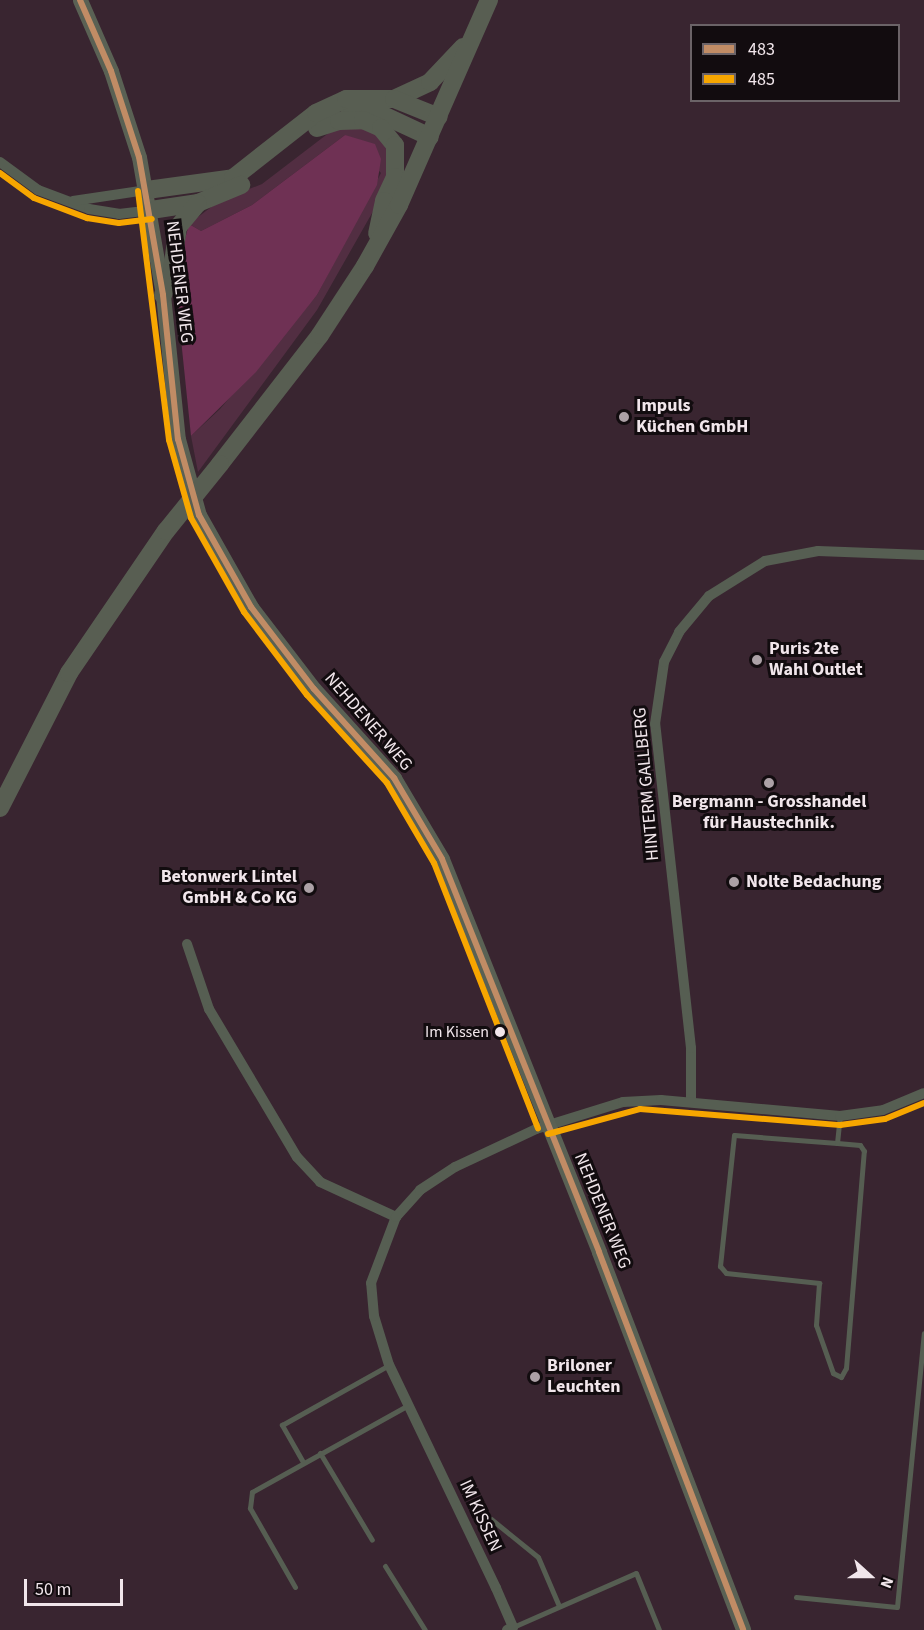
<!DOCTYPE html>
<meta charset="utf-8">
<style>
body{margin:0}
#map{position:relative;width:924px;height:1630px;overflow:hidden;background:#2c2227;font-family:"Source Sans 3",sans-serif}
div>[style]{position:absolute}
[style*='--x']{left:calc(var(--x)*1px);top:calc(var(--y)*1px);width:calc(var(--w)*1px);rotate:calc(var(--a)*1deg)}
.built>*{inset:0;background:#392530}
.green>*{inset:0;background:#522e42}
.forest>*{inset:0;background:#6f3154}
.lane>*{height:5px;margin:-2.5px;padding:0 2.5px;transform-origin:2.5px;border-radius:2.5px;background:#565e52}
.street>*{height:10px;margin:-5px;padding:0 5px;transform-origin:5px;border-radius:5px;background:#565e52}
.secondary>*{height:15px;margin:-7.5px;padding:0 7.5px;transform-origin:7.5px;border-radius:7.5px;background:#5a6154}
.primary>*{height:18px;margin:-9px;padding:0 9px;transform-origin:9px;border-radius:9px;background:#585e52}
.primary-bridge>*{height:18px;margin:-9px;padding:0 9px;transform-origin:9px;border-radius:9px;background:#585e52}
.bus-1>*{height:6px;margin:-3px;padding:0 3px;transform-origin:3px;border-radius:3px;background:#c18c65}
.bus-2>*{height:6px;margin:-3px;padding:0 3px;transform-origin:3px;border-radius:3px;background:#f7a600}
.dots>*{width:16px;height:16px;translate:-50% -50%;box-sizing:border-box;border:3px solid #120c0f;border-radius:50%}
span{translate:-50% -50%;white-space:nowrap;text-align:center;line-height:1.15;-webkit-text-stroke:6px #120c0f;paint-order:stroke}
.bus-label{font-size:16px;color:#f1e6eb}
.right{translate:-100% -50%;text-align:right}
.street-label{font-size:18px;color:#f1e6eb}
.poi-label{font-size:18px;color:#f1e6eb;font-weight:700}
.left{translate:0 -50%;text-align:left}
.legend{position:absolute;left:690px;top:24px;width:210px;height:78px;box-sizing:border-box;background:#120c0f;border:2px solid #6b6367;margin:0;padding:8px 10px;list-style:none;font-size:18px;color:#f1e6eb}
.legend li{display:flex;align-items:center;gap:12px;height:30px}
.legend b{width:30px;border:2px solid #6b6367}
.north{position:absolute;left:840px;top:1546px;width:60px;height:60px;-webkit-text-stroke:4px #120c0f;paint-order:stroke;rotate:111deg;font-size:16px;font-weight:700;line-height:24px;text-align:center;color:#f1e6eb}
.north::after{content:'';display:block;margin:auto;width:21px;height:27px;background:#f1e6eb;clip-path:polygon(50% 0,100% 100%,50% 72%,0 100%)}
.scale{position:absolute;left:24px;top:1579px;width:99px;height:27px;box-sizing:border-box;border:3px solid #f1e6eb;border-top:0;padding-left:8px;font-size:18px;line-height:21px;white-space:nowrap;color:#f1e6eb;-webkit-text-stroke:4px #120c0f;paint-order:stroke}
</style>
<div id="map">
<div class="built">
<i style="clip-path:polygon(evenodd,0 0,924px 0,924px 1630px,0 1630px,0 0,692px 26px,898px 26px,898px 100px,692px 100px,692px 26px)"></i>
</div>
<div class="green">
<i style="clip-path:polygon(351px 125px,373px 132px,387px 145px,392px 171px,384px 192px,317px 310px,198px 472px,191px 436px,220px 409px,317px 295px,381px 173px,345px 135px,252px 205px,201px 231px,189px 224px,219px 201px,262px 184px,330px 132px)"></i>
</div>
<div class="forest">
<i style="clip-path:polygon(345px 135px,375px 144px,381px 159px,377px 185px,317px 295px,256px 372px,191px 436px,179px 320px,180px 258px,189px 224px,201px 231px,252px 205px)"></i>
</div>
<div class="lane">
<i style="--x:837;--y:1143;--w:103;--a:-175.6"></i>
<i style="--x:734;--y:1135;--w:132;--a:96.1"></i>
<i style="--x:720;--y:1266;--w:9;--a:49"></i>
<i style="--x:726;--y:1273;--w:94;--a:6.1"></i>
<i style="--x:819;--y:1283;--w:42;--a:94.1"></i>
<i style="--x:816;--y:1325;--w:51;--a:70.5"></i>
<i style="--x:833;--y:1373;--w:9;--a:27"></i>
<i style="--x:841;--y:1377;--w:10;--a:-61"></i>
<i style="--x:846;--y:1368;--w:218;--a:-85.3"></i>
<i style="--x:864;--y:1151;--w:7;--a:-124"></i>
<i style="--x:860;--y:1145;--w:23;--a:-175"></i>
<i style="--x:837;--y:1143;--w:27;--a:-84"></i>
<i style="--x:320;--y:1453;--w:101;--a:59.1"></i>
<i style="--x:303;--y:1462;--w:43;--a:-119.6"></i>
<i style="--x:282;--y:1425;--w:123;--a:-29.3"></i>
<i style="--x:491;--y:1519;--w:60;--a:39"></i>
<i style="--x:538;--y:1557;--w:53;--a:66.8"></i>
<i style="--x:385;--y:1566;--w:75;--a:58"></i>
<i style="--x:295;--y:1587;--w:91;--a:-119.7"></i>
<i style="--x:250;--y:1508;--w:16;--a:-83"></i>
<i style="--x:252;--y:1492;--w:179;--a:-29.1"></i>
<i style="--x:796;--y:1597;--w:101;--a:5.7"></i>
<i style="--x:897;--y:1607;--w:275;--a:-84.4"></i>
<i style="--x:513;--y:1627;--w:134;--a:-23.7"></i>
<i style="--x:636;--y:1573;--w:61;--a:68"></i>
</div>
<div class="street">
<i style="--x:0;--y:162;--w:47;--a:36.4"></i>
<i style="--x:38;--y:190;--w:54;--a:20.4"></i>
<i style="--x:89;--y:209;--w:30;--a:9"></i>
<i style="--x:119;--y:214;--w:32;--a:-7"></i>
<i style="--x:73;--y:201;--w:75;--a:-8.5"></i>
<i style="--x:187;--y:944;--w:69;--a:71.3"></i>
<i style="--x:209;--y:1009;--w:172;--a:59.3"></i>
<i style="--x:297;--y:1157;--w:34;--a:47"></i>
<i style="--x:320;--y:1182;--w:84;--a:24.7"></i>
<i style="--x:691;--y:1102;--w:54;--a:-90"></i>
<i style="--x:691;--y:1048;--w:326;--a:-96.3"></i>
<i style="--x:655;--y:724;--w:63;--a:-81.7"></i>
<i style="--x:664;--y:662;--w:34;--a:-63"></i>
<i style="--x:679;--y:632;--w:47;--a:-50.2"></i>
<i style="--x:709;--y:596;--w:66;--a:-32"></i>
<i style="--x:765;--y:561;--w:54;--a:-10.7"></i>
<i style="--x:818;--y:551;--w:106;--a:2.2"></i>
<i style="--x:507;--y:1630;--w:7;--a:-27"></i>
<i style="--x:513;--y:1627;--w:43;--a:-113.6"></i>
<i style="--x:496;--y:1588;--w:247;--a:-115.6"></i>
<i style="--x:389;--y:1365;--w:51;--a:-107"></i>
<i style="--x:374;--y:1316;--w:33;--a:-95"></i>
<i style="--x:371;--y:1283;--w:71;--a:-69.3"></i>
<i style="--x:396;--y:1217;--w:36;--a:-48"></i>
<i style="--x:420;--y:1190;--w:42;--a:-33.3"></i>
<i style="--x:455;--y:1167;--w:89;--a:-25.1"></i>
<i style="--x:536;--y:1129;--w:91;--a:-17.2"></i>
<i style="--x:623;--y:1102;--w:38;--a:-3"></i>
<i style="--x:661;--y:1100;--w:180;--a:5.1"></i>
<i style="--x:840;--y:1116;--w:43;--a:-7.9"></i>
<i style="--x:883;--y:1110;--w:44;--a:-22.5"></i>
</div>
<div class="secondary">
<i style="--x:80;--y:0;--w:77;--a:66.4"></i>
<i style="--x:111;--y:71;--w:90;--a:72"></i>
<i style="--x:139;--y:157;--w:140;--a:80.1"></i>
<i style="--x:163;--y:295;--w:145;--a:84.1"></i>
<i style="--x:178;--y:439;--w:79;--a:74.6"></i>
<i style="--x:199;--y:515;--w:106;--a:60.5"></i>
<i style="--x:251;--y:607;--w:103;--a:52.5"></i>
<i style="--x:314;--y:689;--w:120;--a:48"></i>
<i style="--x:394;--y:778;--w:94;--a:59.3"></i>
<i style="--x:442;--y:859;--w:423;--a:68.2"></i>
<i style="--x:599;--y:1252;--w:404;--a:69.1"></i>
</div>
<div class="primary">
<i style="--x:394;--y:99;--w:40;--a:-25"></i>
<i style="--x:430;--y:82;--w:48;--a:-46.7"></i>
<i style="--x:349;--y:109;--w:21;--a:0"></i>
<i style="--x:370;--y:109;--w:66;--a:25"></i>
<i style="--x:317;--y:128;--w:23;--a:-18"></i>
<i style="--x:339;--y:121;--w:24;--a:-2"></i>
<i style="--x:363;--y:120;--w:20;--a:24"></i>
<i style="--x:381;--y:128;--w:22;--a:51"></i>
<i style="--x:395;--y:145;--w:32;--a:90"></i>
<i style="--x:395;--y:177;--w:26;--a:115"></i>
<i style="--x:384;--y:201;--w:33;--a:102"></i>
<i style="--x:147;--y:190;--w:87;--a:-7.9"></i>
<i style="--x:233;--y:178;--w:105;--a:-38.1"></i>
<i style="--x:316;--y:113;--w:33;--a:-25"></i>
<i style="--x:346;--y:99;--w:48;--a:0"></i>
<i style="--x:394;--y:99;--w:48;--a:21.8"></i>
<i style="--x:151;--y:210;--w:48;--a:-8.5"></i>
<i style="--x:198;--y:203;--w:47;--a:-22.7"></i>
<i style="--x:163;--y:295;--w:27;--a:-70"></i>
<i style="--x:172;--y:270;--w:43;--a:-82.1"></i>
<i style="--x:178;--y:227;--w:31;--a:-50"></i>
<i style="--x:220;--y:464;--w:163;--a:-52.2"></i>
<i style="--x:320;--y:335;--w:82;--a:-56.9"></i>
<i style="--x:365;--y:266;--w:70;--a:-60.9"></i>
<i style="--x:399;--y:205;--w:224;--a:-66.3"></i>
<i style="--x:0;--y:808;--w:152;--a:-62.9"></i>
<i style="--x:69;--y:673;--w:172;--a:-55.7"></i>
</div>
<div class="primary-bridge">
<i style="--x:166;--y:531;--w:86;--a:-51.1"></i>
</div>
<div class="bus-1">
<i style="--x:80;--y:0;--w:77;--a:66.4"></i>
<i style="--x:111;--y:71;--w:90;--a:72"></i>
<i style="--x:139;--y:157;--w:140;--a:80.1"></i>
<i style="--x:163;--y:295;--w:145;--a:84.1"></i>
<i style="--x:178;--y:439;--w:79;--a:74.6"></i>
<i style="--x:199;--y:515;--w:106;--a:60.5"></i>
<i style="--x:251;--y:607;--w:103;--a:52.5"></i>
<i style="--x:314;--y:689;--w:120;--a:48"></i>
<i style="--x:394;--y:778;--w:94;--a:59.3"></i>
<i style="--x:442;--y:859;--w:423;--a:68.2"></i>
<i style="--x:599;--y:1252;--w:404;--a:69.1"></i>
</div>
<div class="bus-2">
<i style="--x:0;--y:173;--w:42;--a:36.3"></i>
<i style="--x:34;--y:198;--w:57;--a:20.7"></i>
<i style="--x:87;--y:218;--w:32;--a:9"></i>
<i style="--x:119;--y:223;--w:33;--a:-7"></i>
<i style="--x:138;--y:191;--w:251;--a:82.9"></i>
<i style="--x:169;--y:440;--w:81;--a:74.2"></i>
<i style="--x:191;--y:518;--w:108;--a:60.6"></i>
<i style="--x:244;--y:612;--w:104;--a:52.8"></i>
<i style="--x:307;--y:695;--w:119;--a:47.7"></i>
<i style="--x:387;--y:783;--w:93;--a:59.6"></i>
<i style="--x:434;--y:863;--w:285;--a:68.6"></i>
<i style="--x:548;--y:1134;--w:95;--a:-15.2"></i>
<i style="--x:640;--y:1109;--w:201;--a:4.6"></i>
<i style="--x:840;--y:1125;--w:45;--a:-7.6"></i>
<i style="--x:885;--y:1119;--w:42;--a:-22.3"></i>
</div>
<div class="dots">
<i style="left:624px;top:417px;background:#aca1a6"></i>
<i style="left:757px;top:660px;background:#aca1a6"></i>
<i style="left:769px;top:783px;background:#aca1a6"></i>
<i style="left:734px;top:882px;background:#aca1a6"></i>
<i style="left:309px;top:888px;background:#aca1a6"></i>
<i style="left:500px;top:1032px;background:#f1e6eb"></i>
<i style="left:535px;top:1377px;background:#aca1a6"></i>
</div>
<div class="bus-label">
<span class="right" style="left:489px;top:1032px">Im Kissen</span>
</div>
<div class="street-label">
<span style="left:179px;top:282px;rotate:83deg">NEHDENER WEG</span>
<span style="left:368px;top:722px;rotate:49deg">NEHDENER WEG</span>
<span style="left:647px;top:784px;rotate:-95deg">HINTERM GALLBERG</span>
<span style="left:602px;top:1211px;rotate:68deg">NEHDENER WEG</span>
<span style="left:480px;top:1516px;rotate:65deg">IM KISSEN</span>
</div>
<div class="poi-label">
<span class="left" style="left:636px;top:417px">Impuls<br>Küchen GmbH</span>
<span class="left" style="left:769px;top:660px">Puris 2te<br>Wahl Outlet</span>
<span style="left:769px;top:813px">Bergmann - Grosshandel<br>für Haustechnik.</span>
<span class="right" style="left:297px;top:888px">Betonwerk Lintel<br>GmbH &amp; Co KG</span>
<span class="left" style="left:746px;top:882px">Nolte Bedachung</span>
<span class="left" style="left:547px;top:1377px">Briloner<br>Leuchten</span>
</div>
<ul class="legend">
<li><b style="height:8px;background:#c18c65"></b>483</li>
<li><b style="height:8px;background:#f7a600"></b>485</li>
</ul>
<div class="north">N</div>
<div class="scale">50 m</div>
</div>
